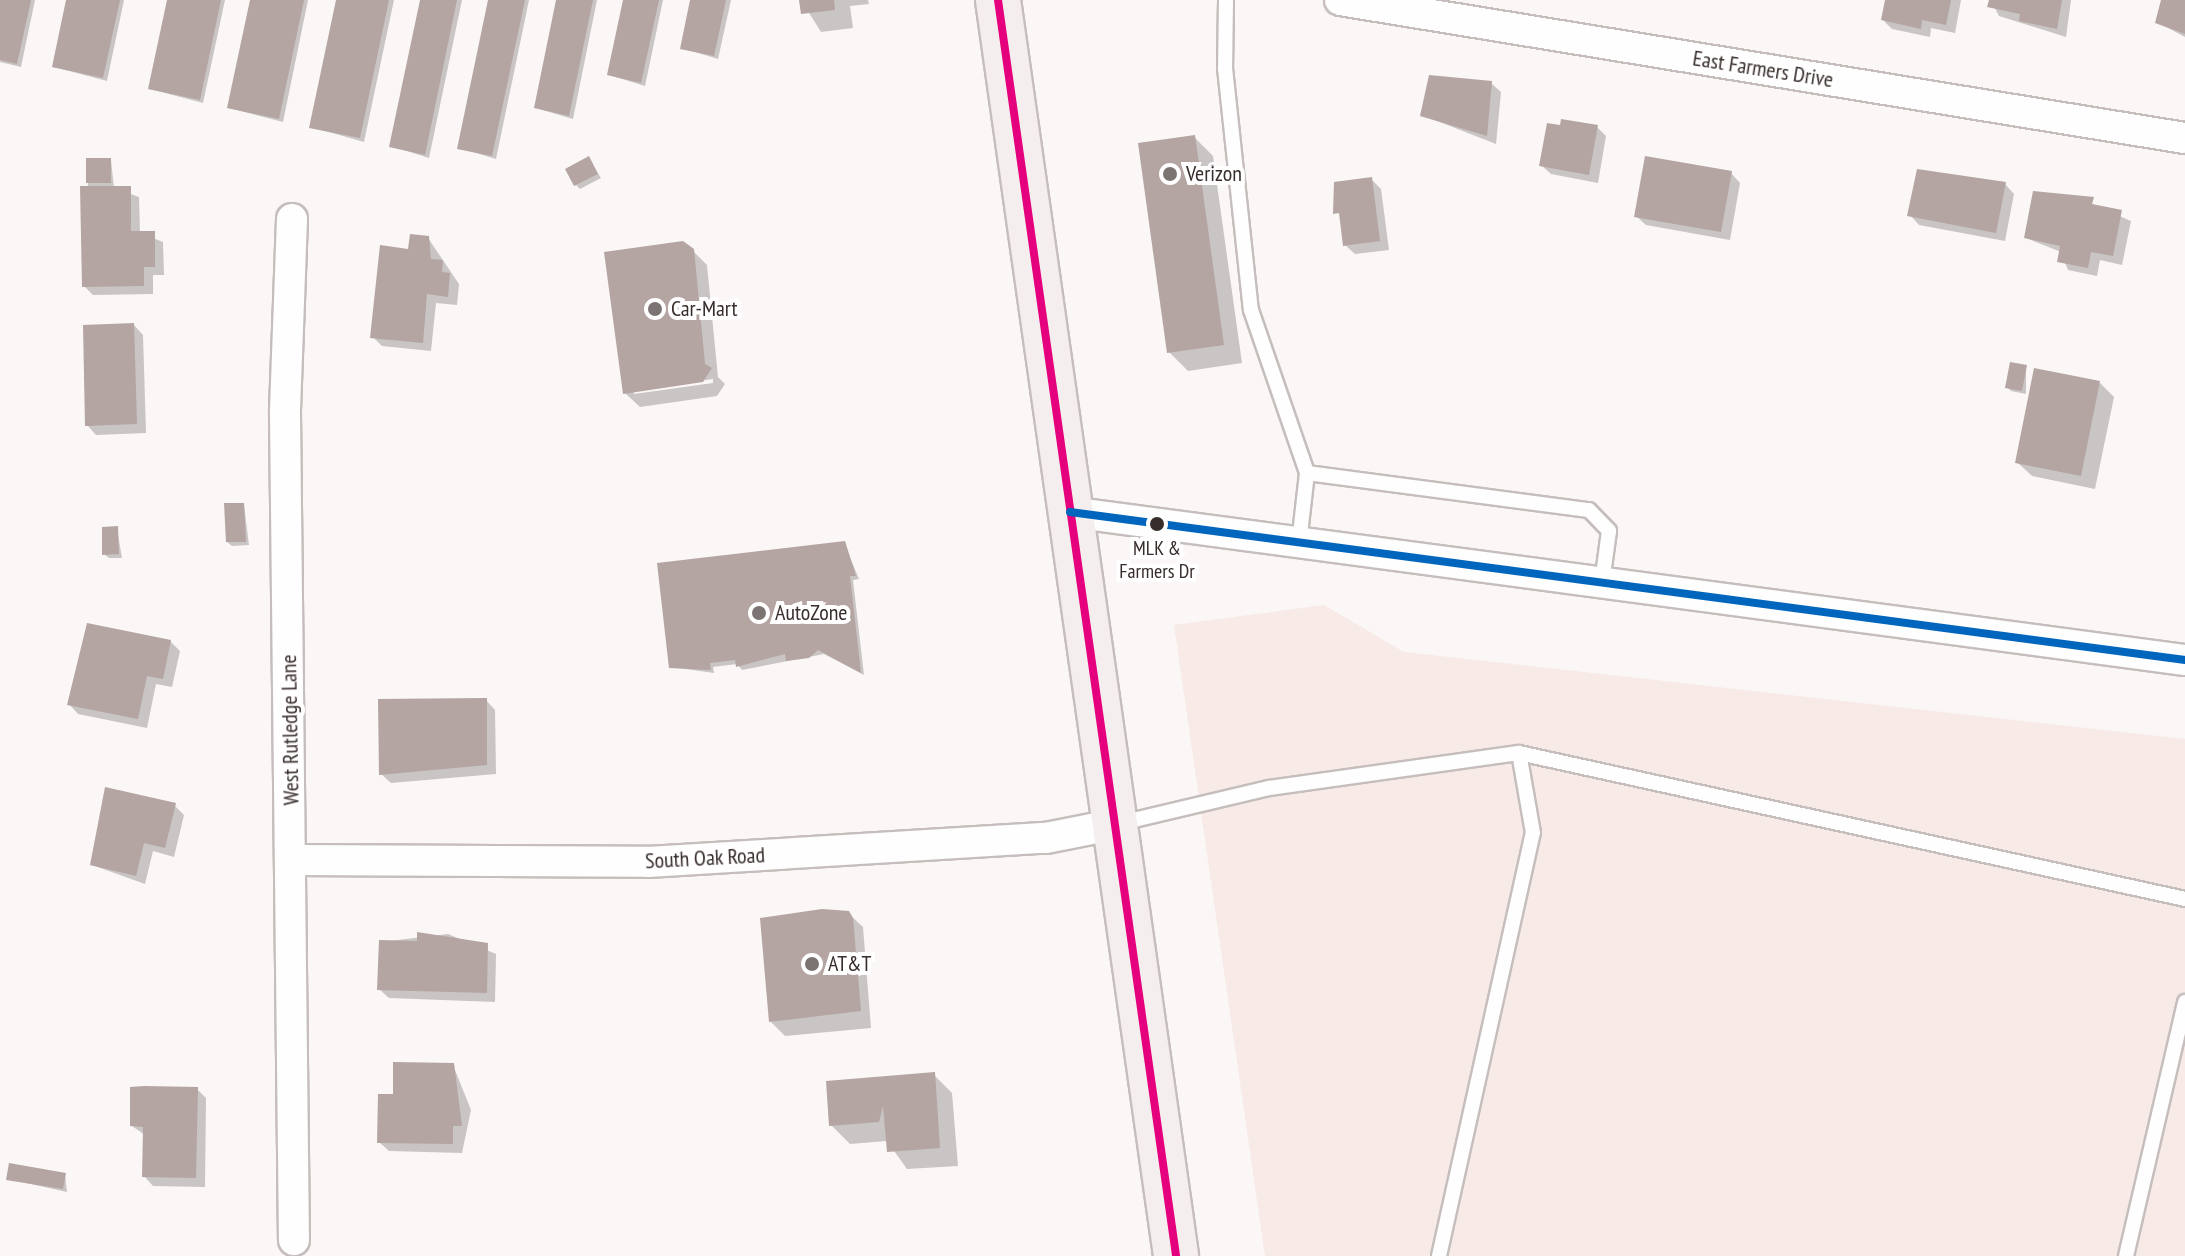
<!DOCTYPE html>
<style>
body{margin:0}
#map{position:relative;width:2185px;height:1256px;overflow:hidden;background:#faf7f6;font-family:"PT Sans Narrow",sans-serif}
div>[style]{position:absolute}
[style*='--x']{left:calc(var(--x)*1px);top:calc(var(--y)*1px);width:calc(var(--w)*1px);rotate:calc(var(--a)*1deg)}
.built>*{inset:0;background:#f7eae7}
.shadow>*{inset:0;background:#0003}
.building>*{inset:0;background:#b4a4a2}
.roads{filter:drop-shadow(2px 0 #c5bebd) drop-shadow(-2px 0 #c5bebd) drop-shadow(0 2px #c5bebd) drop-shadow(0 -2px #c5bebd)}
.service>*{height:14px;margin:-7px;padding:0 7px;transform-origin:7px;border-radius:7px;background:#fefefe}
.minor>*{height:30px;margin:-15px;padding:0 15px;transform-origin:15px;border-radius:15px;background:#fefefe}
.trunk>*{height:44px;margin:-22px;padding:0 22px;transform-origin:22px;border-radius:22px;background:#f4eeee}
.bus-1>*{height:8px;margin:-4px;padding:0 4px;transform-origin:4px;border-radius:4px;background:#e5007d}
.bus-2>*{height:8px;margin:-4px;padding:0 4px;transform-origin:4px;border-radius:4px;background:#0065bd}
.dots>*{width:22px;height:22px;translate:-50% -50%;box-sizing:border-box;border:4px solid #fff;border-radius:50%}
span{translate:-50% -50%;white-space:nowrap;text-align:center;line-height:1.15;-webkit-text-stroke:8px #fff;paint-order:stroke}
.bus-label{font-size:20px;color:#372d2b}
.street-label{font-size:22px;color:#372d2b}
.poi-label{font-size:22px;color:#372d2b}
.left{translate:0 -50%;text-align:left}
</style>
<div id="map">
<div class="built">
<i style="clip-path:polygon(1324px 605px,1404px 652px,2185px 739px,2185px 1256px,1265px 1256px,1174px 625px)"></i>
</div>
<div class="shadow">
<i style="clip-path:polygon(0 0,35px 0,21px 67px,0 62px)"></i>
<i style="clip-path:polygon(68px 0,124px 0,107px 81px,54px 67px)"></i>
<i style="clip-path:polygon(169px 0,225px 0,203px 103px,150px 89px)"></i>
<i style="clip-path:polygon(252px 0,308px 0,283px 122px,229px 108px)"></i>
<i style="clip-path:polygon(338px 0,394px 0,364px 142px,311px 127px)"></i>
<i style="clip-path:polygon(422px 0,462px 0,429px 158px,391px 146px)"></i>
<i style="clip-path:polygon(490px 0,529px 0,496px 159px,459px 148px)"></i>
<i style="clip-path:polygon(558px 0,597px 0,573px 119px,536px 108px)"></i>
<i style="clip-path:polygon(625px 0,663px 0,645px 86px,609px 75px)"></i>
<i style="clip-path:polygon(692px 0,731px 0,718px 59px,682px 48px)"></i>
<i style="clip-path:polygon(801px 0,868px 0,869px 4px,850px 6px,853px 28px,821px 32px)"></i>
<i style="clip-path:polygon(1887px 0,1961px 0,1955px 33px,1931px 28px,1930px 37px,1892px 29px,1883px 20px)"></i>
<i style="clip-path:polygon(1991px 0,2071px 0,2066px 37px,1999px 16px)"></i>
<i style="clip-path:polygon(2163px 0,2185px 0,2185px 37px,2157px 22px)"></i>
<i style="clip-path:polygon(1491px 83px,1501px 92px,1496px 144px,1422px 115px)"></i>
<i style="clip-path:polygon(1597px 127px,1606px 136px,1598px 183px,1551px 174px,1541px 165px)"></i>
<i style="clip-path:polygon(1194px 137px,1213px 156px,1242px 363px,1188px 371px,1169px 352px)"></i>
<i style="clip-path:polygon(589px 159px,601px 178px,580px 189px,576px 185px)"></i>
<i style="clip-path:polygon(111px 160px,114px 188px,139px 197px,140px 233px,163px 242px,164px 275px,153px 275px,153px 294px,93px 295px,84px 286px,88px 183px)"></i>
<i style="clip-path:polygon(1731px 173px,1740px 183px,1730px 240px,1646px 225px,1636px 216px)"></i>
<i style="clip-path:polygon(1371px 179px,1381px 189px,1389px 250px,1355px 254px,1345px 245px)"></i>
<i style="clip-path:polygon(2005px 184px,2014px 194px,2005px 241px,1919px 225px,1910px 215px)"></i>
<i style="clip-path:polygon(2071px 195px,2131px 221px,2122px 265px,2100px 260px,2097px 276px,2068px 270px,2061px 252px,2026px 238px)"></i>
<i style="clip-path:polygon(428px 238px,459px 284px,457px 305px,436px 303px,431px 351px,382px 346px,373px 337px,410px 251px)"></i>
<i style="clip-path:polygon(evenodd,693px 251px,707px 265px,718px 377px,725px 384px,717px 396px,640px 407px,625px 393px,693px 251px,713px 379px,713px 383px,634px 394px,634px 390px,713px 379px)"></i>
<i style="clip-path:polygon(134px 325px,143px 335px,146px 433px,96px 435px,87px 425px)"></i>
<i style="clip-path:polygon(2026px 367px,2026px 394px,2011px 391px,2007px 387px)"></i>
<i style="clip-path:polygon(2100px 383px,2114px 397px,2095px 489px,2032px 476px,2017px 462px)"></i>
<i style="clip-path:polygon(244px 505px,249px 545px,232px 546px,227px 542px)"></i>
<i style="clip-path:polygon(117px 529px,122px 558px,109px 558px,104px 554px)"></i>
<i style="clip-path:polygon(844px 543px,859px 579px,853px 580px,864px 675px,824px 654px,742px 670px,737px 664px,713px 667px,714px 673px,671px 667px)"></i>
<i style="clip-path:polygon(170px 641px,180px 651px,172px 687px,156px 684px,147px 728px,78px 714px,69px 704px)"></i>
<i style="clip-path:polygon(486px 700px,495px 710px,496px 774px,391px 783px,381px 774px)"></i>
<i style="clip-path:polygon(174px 805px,184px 815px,174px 857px,153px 851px,145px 884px,92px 865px)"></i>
<i style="clip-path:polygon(848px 913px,863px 927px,871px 1028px,785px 1036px,771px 1022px)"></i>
<i style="clip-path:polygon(448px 934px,496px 954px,495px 1002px,389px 998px,379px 989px,381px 942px)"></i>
<i style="clip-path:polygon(453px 1065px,471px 1110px,462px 1153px,389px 1151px,379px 1142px,395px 1096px)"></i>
<i style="clip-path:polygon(934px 1075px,952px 1093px,958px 1166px,907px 1169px,887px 1141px,850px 1144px,831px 1125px)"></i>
<i style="clip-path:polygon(197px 1089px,206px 1098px,205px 1187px,153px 1186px,144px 1176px,145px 1135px,132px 1126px)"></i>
<i style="clip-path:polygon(65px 1175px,67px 1192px,8px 1179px)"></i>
</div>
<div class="building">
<i style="clip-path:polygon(0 0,31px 0,17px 64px,0 60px)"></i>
<i style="clip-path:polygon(66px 0,120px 0,103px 78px,52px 67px)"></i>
<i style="clip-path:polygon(167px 0,221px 0,200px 100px,148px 89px)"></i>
<i style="clip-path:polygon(250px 0,304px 0,279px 119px,227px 108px)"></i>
<i style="clip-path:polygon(336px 0,389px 0,360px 138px,309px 128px)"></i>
<i style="clip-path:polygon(420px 0,457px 0,425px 155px,389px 147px)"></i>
<i style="clip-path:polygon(488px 0,525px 0,492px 156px,457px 149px)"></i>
<i style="clip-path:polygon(556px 0,593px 0,569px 116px,534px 108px)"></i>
<i style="clip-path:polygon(623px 0,659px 0,641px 83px,607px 75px)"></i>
<i style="clip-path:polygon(690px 0,726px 0,714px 56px,680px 49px)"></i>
<i style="clip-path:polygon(799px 0,834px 0,835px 10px,801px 14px)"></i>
<i style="clip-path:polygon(1885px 0,1951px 0,1946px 25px,1922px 20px,1921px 29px,1881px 20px)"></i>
<i style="clip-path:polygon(1989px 0,2062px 0,2057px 29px,2019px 21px,2020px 14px,1987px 7px)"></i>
<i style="clip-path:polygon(2161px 0,2185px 0,2185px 34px,2155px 23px)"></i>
<i style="clip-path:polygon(1429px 75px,1492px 81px,1487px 136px,1420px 116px)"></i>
<i style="clip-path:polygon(1561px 119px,1598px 125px,1589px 175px,1539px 166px,1547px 123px,1560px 125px)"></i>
<i style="clip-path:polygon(1195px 135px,1224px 345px,1167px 353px,1138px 143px)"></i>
<i style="clip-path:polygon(589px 156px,598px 174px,574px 186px,565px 169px)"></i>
<i style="clip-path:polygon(1645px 156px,1732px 171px,1721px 232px,1634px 217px)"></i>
<i style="clip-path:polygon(86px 158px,111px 158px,111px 183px,86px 183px)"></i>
<i style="clip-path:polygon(1917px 169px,2006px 182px,1996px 233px,1907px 216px)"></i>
<i style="clip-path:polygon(1372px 177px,1380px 241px,1343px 246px,1339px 213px,1333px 214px,1334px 182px)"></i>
<i style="clip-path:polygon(80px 186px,131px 186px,131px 231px,155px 231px,155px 267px,144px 267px,144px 286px,82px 287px)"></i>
<i style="clip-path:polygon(2033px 191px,2094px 197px,2092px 204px,2122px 210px,2113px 256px,2091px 252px,2088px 268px,2057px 262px,2060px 246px,2024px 238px)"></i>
<i style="clip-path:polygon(410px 234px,429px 236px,431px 259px,443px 260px,442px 272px,450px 273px,448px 297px,427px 294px,423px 343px,370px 338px,380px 245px,408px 249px)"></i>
<i style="clip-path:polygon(683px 241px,694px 249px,705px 364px,712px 368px,703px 382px,623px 394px,604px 252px)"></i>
<i style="clip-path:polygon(134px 323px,137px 424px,85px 426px,83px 325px)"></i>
<i style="clip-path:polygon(2010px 362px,2027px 365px,2022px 391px,2005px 388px)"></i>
<i style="clip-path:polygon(2034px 368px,2100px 381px,2081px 476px,2015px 463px)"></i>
<i style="clip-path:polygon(224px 503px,244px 503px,246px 542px,226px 542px)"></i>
<i style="clip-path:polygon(118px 526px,119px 554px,102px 555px,102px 527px)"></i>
<i style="clip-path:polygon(845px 541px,856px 576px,850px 576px,861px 673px,818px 650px,809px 658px,786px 661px,785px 654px,736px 667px,735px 660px,710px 663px,711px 670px,669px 668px,657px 563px)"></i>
<i style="clip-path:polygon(87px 623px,171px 640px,163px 679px,147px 676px,138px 719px,67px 705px)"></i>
<i style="clip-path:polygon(487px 698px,487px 765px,379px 775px,378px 699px)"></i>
<i style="clip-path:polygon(105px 787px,176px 803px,165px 848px,144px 843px,136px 876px,90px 865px)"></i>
<i style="clip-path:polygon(822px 909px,849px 911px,853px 918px,861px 1011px,769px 1022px,760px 918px)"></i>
<i style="clip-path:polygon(417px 932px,488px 943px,487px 993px,377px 990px,379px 940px,417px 941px)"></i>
<i style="clip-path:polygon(393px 1062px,454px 1063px,462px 1126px,453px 1126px,453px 1144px,377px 1143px,378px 1094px,393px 1094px)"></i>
<i style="clip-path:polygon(935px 1072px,940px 1148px,887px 1152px,883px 1106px,879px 1122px,829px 1126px,826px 1081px)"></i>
<i style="clip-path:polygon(144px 1086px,198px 1087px,196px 1178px,142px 1177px,143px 1127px,130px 1126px,130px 1087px)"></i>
<i style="clip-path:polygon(9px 1163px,66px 1173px,63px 1189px,6px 1180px)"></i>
</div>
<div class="roads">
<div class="service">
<i style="--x:1226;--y:0;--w:68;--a:90.8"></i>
<i style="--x:1225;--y:68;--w:243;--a:83.9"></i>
<i style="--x:1251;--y:310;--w:172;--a:71"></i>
<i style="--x:1307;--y:473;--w:70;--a:96.5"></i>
<i style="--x:1307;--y:473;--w:284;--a:7.5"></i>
<i style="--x:1589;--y:510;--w:29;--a:46"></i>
<i style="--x:1609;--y:531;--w:52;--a:97.7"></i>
<i style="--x:1121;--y:823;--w:152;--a:-13.3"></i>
<i style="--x:1269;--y:788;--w:252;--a:-8"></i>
<i style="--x:1519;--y:753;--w:682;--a:12.36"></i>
<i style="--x:1439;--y:1256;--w:433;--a:-77.5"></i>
<i style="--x:1533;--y:833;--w:81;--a:-99.9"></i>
<i style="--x:2126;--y:1256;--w:261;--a:-76.9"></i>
</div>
<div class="minor">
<i style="--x:1340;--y:0;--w:856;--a:9.28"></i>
<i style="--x:292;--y:219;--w:194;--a:92.1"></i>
<i style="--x:285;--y:413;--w:827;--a:89.38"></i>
<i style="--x:1070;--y:512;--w:1125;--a:7.56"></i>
<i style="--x:292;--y:860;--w:356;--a:0.3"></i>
<i style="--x:648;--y:862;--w:399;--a:-3.5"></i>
<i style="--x:1046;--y:838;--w:72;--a:-11.2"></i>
</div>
<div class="trunk">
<i style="--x:998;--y:0;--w:1269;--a:81.93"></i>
</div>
</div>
<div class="bus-1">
<i style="--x:998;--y:0;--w:1269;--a:81.93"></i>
</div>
<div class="bus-2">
<i style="--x:1070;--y:512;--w:1125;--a:7.56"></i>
</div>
<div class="dots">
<i style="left:1170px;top:174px;background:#7b7472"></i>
<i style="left:655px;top:309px;background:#7b7472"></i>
<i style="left:1157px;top:524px;background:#372d2b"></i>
<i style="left:759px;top:613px;background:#7b7472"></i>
<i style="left:812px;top:964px;background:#7b7472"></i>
</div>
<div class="bus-label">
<span style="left:1157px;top:560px">MLK &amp;<br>Farmers Dr</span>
</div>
<div class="street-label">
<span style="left:1763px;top:69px;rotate:9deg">East Farmers Drive</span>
<span style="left:290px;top:730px;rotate:-91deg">West Rutledge Lane</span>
<span style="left:705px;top:858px;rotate:-3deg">South Oak Road</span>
</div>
<div class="poi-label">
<span class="left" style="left:1186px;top:174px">Verizon</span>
<span class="left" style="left:671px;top:309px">Car-Mart</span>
<span class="left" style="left:775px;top:613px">AutoZone</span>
<span class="left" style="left:828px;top:964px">AT&amp;T</span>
</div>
</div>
